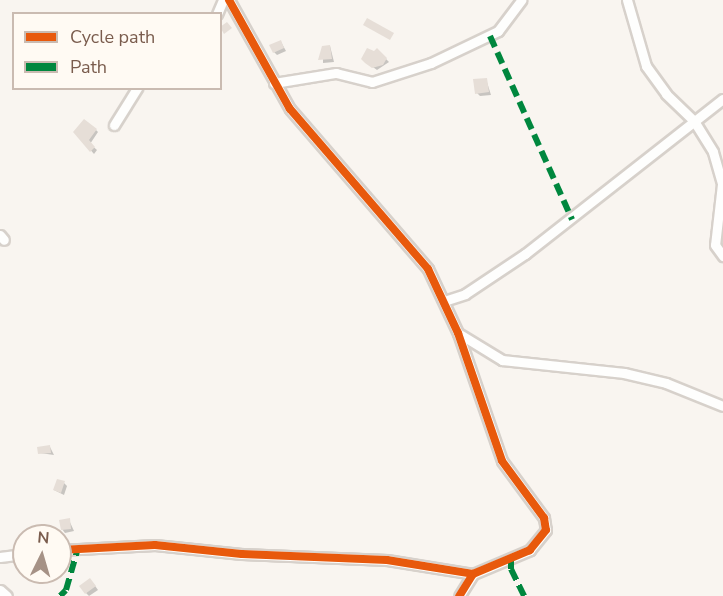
<!DOCTYPE html>
<style>
body{margin:0}
#map{position:relative;width:723px;height:596px;overflow:hidden;background:#f9f5f0;font-family:"Nunito Sans",sans-serif}
div>[style]{position:absolute}
[style*='--x']{left:calc(var(--x)*1px);top:calc(var(--y)*1px);width:calc(var(--w)*1px);rotate:calc(var(--a)*1deg)}
.shadow>*{inset:0;background:#0003}
.building>*{inset:0;background:#e6ded7}
.roads{filter:drop-shadow(2px 0 #d7d1cb) drop-shadow(-2px 0 #d7d1cb) drop-shadow(0 2px #d7d1cb) drop-shadow(0 -2px #d7d1cb)}
.street>*{height:9px;margin:-4.5px;padding:0 4.5px;transform-origin:4.5px;border-radius:4.5px;background:#fefefd}
.quiet>*{height:6px;margin-top:-3px;transform-origin:0;background:repeating-linear-gradient(90deg,#00873e 0 12px,transparent 0 18px)}
.cycleway>*{height:8px;margin:-4px;padding:0 4px;transform-origin:4px;border-radius:4px;background:#e8590c}
span{translate:-50% -50%;white-space:nowrap;text-align:center;line-height:1.15;-webkit-text-stroke:6px #fffaf3;paint-order:stroke}
.legend{position:absolute;left:12px;top:12px;width:210px;height:78px;box-sizing:border-box;background:#fffaf3;border:2px solid #cabbb1;margin:0;padding:8px 10px;list-style:none;font-size:18px;color:#7a5c4d}
.legend li{display:flex;align-items:center;gap:12px;height:30px}
.legend b{width:30px;border:2px solid #cabbb1}
.north{position:absolute;left:12px;top:524px;width:60px;height:60px;box-sizing:border-box;background:#fffaf3;border:2px solid #cabbb1;border-radius:50%;rotate:5deg;font-size:16px;font-weight:700;line-height:24px;text-align:center;color:#7a5c4d}
.north::after{content:'';display:block;margin:auto;width:21px;height:27px;background:#a69286;clip-path:polygon(50% 0,100% 100%,50% 72%,0 100%)}
</style>
<div id="map">
<div class="shadow">
<i style="clip-path:polygon(281px 42px,286px 51px,277px 55px,274px 52px)"></i>
<i style="clip-path:polygon(330px 46px,334px 62px,323px 63px,323px 47px)"></i>
<i style="clip-path:polygon(377px 50px,389px 62px,377px 70px,366px 62px)"></i>
<i style="clip-path:polygon(486px 79px,491px 95px,480px 96px,477px 93px)"></i>
<i style="clip-path:polygon(96px 130px,98px 132px,90px 144px,97px 150px,94px 154px,75px 132px)"></i>
<i style="clip-path:polygon(50px 447px,54px 455px,40px 453px)"></i>
<i style="clip-path:polygon(64px 483px,67px 486px,64px 495px,54px 490px)"></i>
<i style="clip-path:polygon(69px 520px,74px 531px,65px 533px,62px 529px)"></i>
<i style="clip-path:polygon(93px 583px,98px 590px,89px 596px,86px 593px)"></i>
</div>
<div class="building">
<i style="clip-path:polygon(367px 18px,394px 33px,390px 40px,363px 25px)"></i>
<i style="clip-path:polygon(227px 22px,232px 28px,224px 34px,220px 27px)"></i>
<i style="clip-path:polygon(281px 40px,284px 48px,273px 53px,269px 45px)"></i>
<i style="clip-path:polygon(330px 45px,332px 59px,318px 60px,322px 46px)"></i>
<i style="clip-path:polygon(367px 48px,374px 51px,377px 48px,387px 58px,383px 65px,372px 68px,365px 63px,361px 59px)"></i>
<i style="clip-path:polygon(487px 78px,489px 92px,475px 94px,473px 79px)"></i>
<i style="clip-path:polygon(84px 119px,97px 129px,89px 140px,95px 147px,90px 152px,73px 132px)"></i>
<i style="clip-path:polygon(50px 445px,51px 453px,38px 454px,37px 447px)"></i>
<i style="clip-path:polygon(57px 479px,65px 481px,61px 493px,53px 490px)"></i>
<i style="clip-path:polygon(70px 518px,71px 529px,61px 530px,59px 520px)"></i>
<i style="clip-path:polygon(90px 578px,96px 586px,85px 594px,79px 586px)"></i>
</div>
<div class="roads">
<div class="street">
<i style="--x:229;--y:0;--w:125;--a:60.8"></i>
<i style="--x:290;--y:109;--w:211;--a:49.2"></i>
<i style="--x:428;--y:269;--w:71;--a:64.9"></i>
<i style="--x:458;--y:333;--w:135;--a:71"></i>
<i style="--x:502;--y:461;--w:71;--a:53.6"></i>
<i style="--x:544;--y:518;--w:12;--a:81"></i>
<i style="--x:546;--y:530;--w:26;--a:129"></i>
<i style="--x:530;--y:550;--w:62;--a:157.2"></i>
<i style="--x:473;--y:574;--w:26;--a:122"></i>
<i style="--x:627;--y:0;--w:69;--a:73.9"></i>
<i style="--x:646;--y:66;--w:34;--a:54"></i>
<i style="--x:666;--y:94;--w:39;--a:44"></i>
<i style="--x:694;--y:121;--w:36;--a:58"></i>
<i style="--x:713;--y:152;--w:33;--a:74"></i>
<i style="--x:722;--y:184;--w:61;--a:96.5"></i>
<i style="--x:715;--y:245;--w:14;--a:54"></i>
<i style="--x:217;--y:14;--w:15;--a:-67"></i>
<i style="--x:274;--y:83;--w:63;--a:-9.2"></i>
<i style="--x:336;--y:73;--w:37;--a:14"></i>
<i style="--x:372;--y:82;--w:62;--a:-17.9"></i>
<i style="--x:431;--y:63;--w:74;--a:-25.5"></i>
<i style="--x:498;--y:31;--w:39;--a:-53"></i>
<i style="--x:114;--y:125;--w:44;--a:-58.1"></i>
<i style="--x:0;--y:235;--w:6;--a:51"></i>
<i style="--x:444;--y:301;--w:22;--a:-18"></i>
<i style="--x:465;--y:294;--w:72;--a:-33.7"></i>
<i style="--x:525;--y:254;--w:251;--a:-38.1"></i>
<i style="--x:458;--y:333;--w:52;--a:31.5"></i>
<i style="--x:502;--y:360;--w:123;--a:6.1"></i>
<i style="--x:624;--y:373;--w:43;--a:13.4"></i>
<i style="--x:666;--y:383;--w:61;--a:22"></i>
<i style="--x:60;--y:550;--w:95;--a:-3"></i>
<i style="--x:155;--y:545;--w:87;--a:5.9"></i>
<i style="--x:242;--y:554;--w:145;--a:2.4"></i>
<i style="--x:387;--y:560;--w:87;--a:9.2"></i>
<i style="--x:0;--y:557;--w:24;--a:-7"></i>
<i style="--x:0;--y:590;--w:9;--a:41"></i>
</div>
</div>
<div class="quiet">
<i style="--x:490;--y:36;--w:201;--a:65.9"></i>
<i style="--x:511;--y:558;--w:11;--a:90"></i>
<i style="--x:511;--y:569;--w:30;--a:64"></i>
<i style="--x:60;--y:596;--w:8;--a:-45"></i>
<i style="--x:66;--y:590;--w:44;--a:-74.1"></i>
</div>
<div class="cycleway">
<i style="--x:229;--y:0;--w:125;--a:60.8"></i>
<i style="--x:290;--y:109;--w:211;--a:49.2"></i>
<i style="--x:428;--y:269;--w:71;--a:64.9"></i>
<i style="--x:458;--y:333;--w:135;--a:71"></i>
<i style="--x:502;--y:461;--w:71;--a:53.6"></i>
<i style="--x:544;--y:518;--w:12;--a:81"></i>
<i style="--x:546;--y:530;--w:26;--a:129"></i>
<i style="--x:530;--y:550;--w:62;--a:157.2"></i>
<i style="--x:473;--y:574;--w:26;--a:122"></i>
<i style="--x:60;--y:550;--w:95;--a:-3"></i>
<i style="--x:155;--y:545;--w:87;--a:5.9"></i>
<i style="--x:242;--y:554;--w:145;--a:2.4"></i>
<i style="--x:387;--y:560;--w:87;--a:9.2"></i>
</div>
<ul class="legend">
<li><b style="height:8px;background:#e8590c"></b>Cycle path</li>
<li><b style="height:8px;background:#00873e"></b>Path</li>
</ul>
<div class="north">N</div>
</div>
